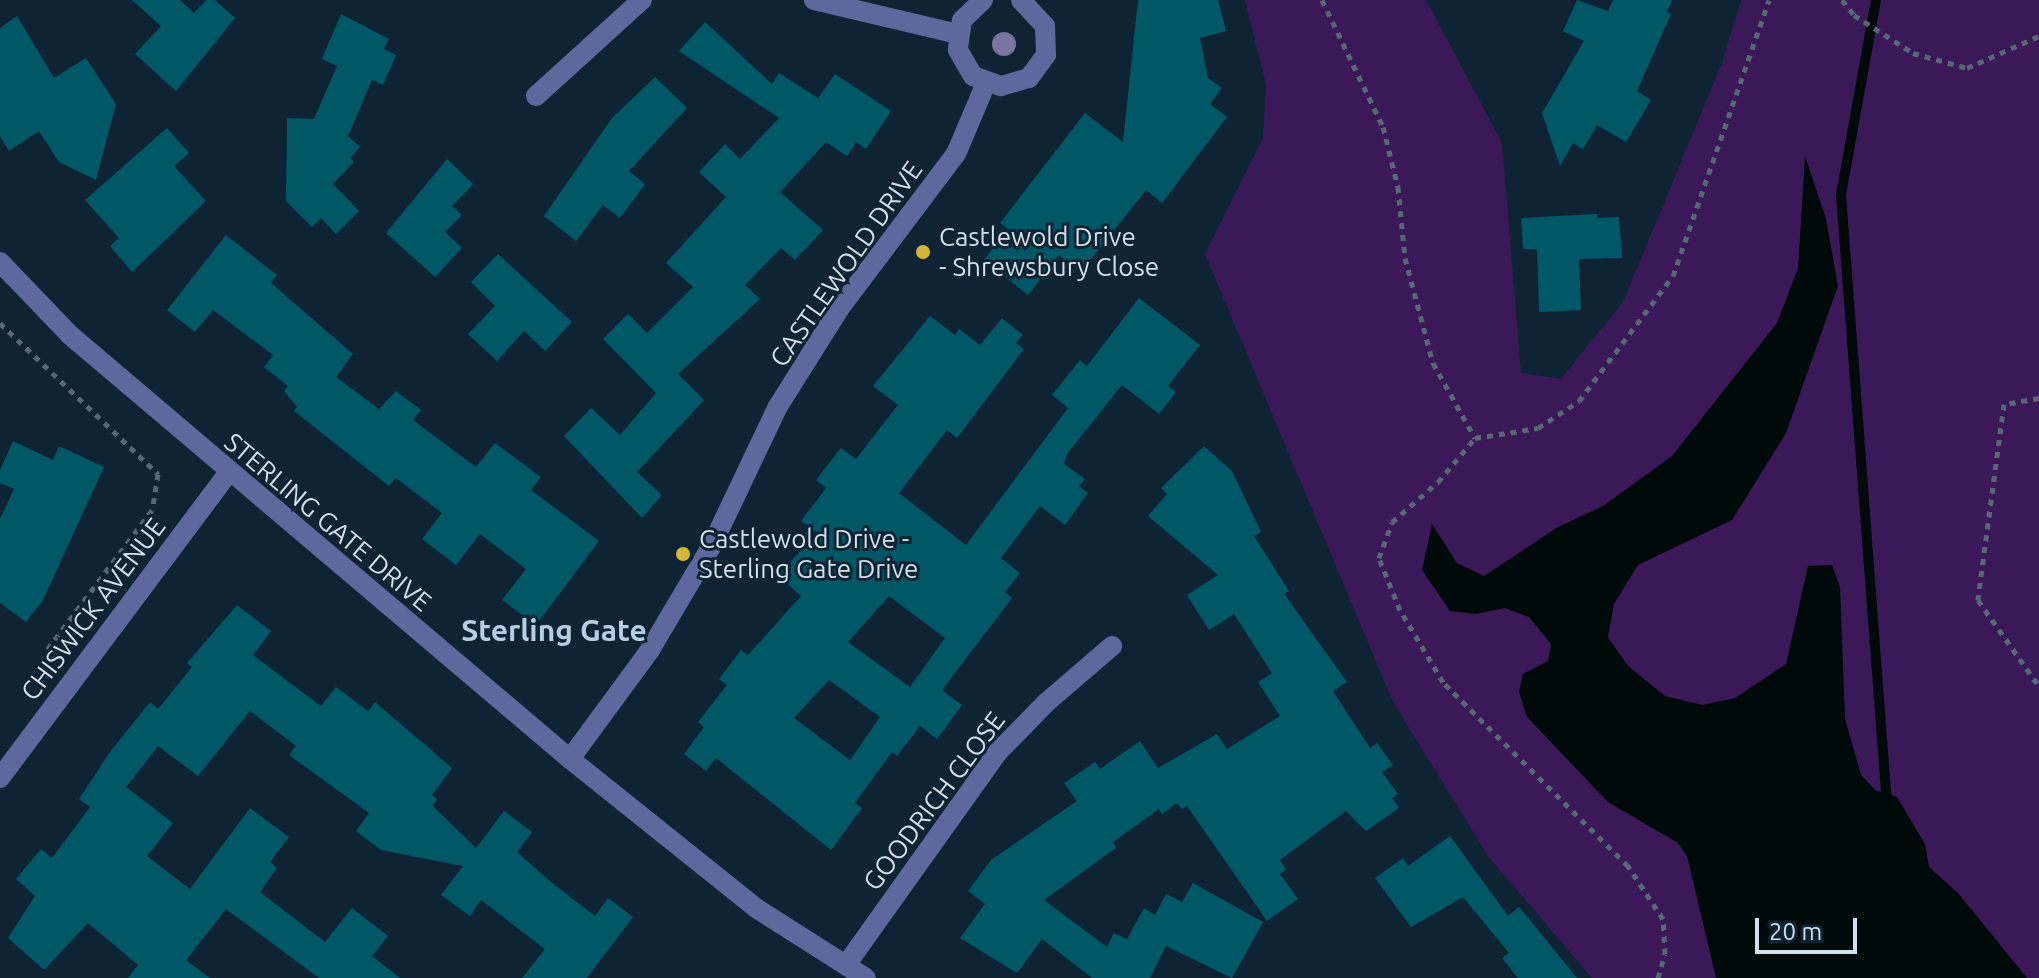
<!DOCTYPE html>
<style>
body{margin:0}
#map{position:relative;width:2039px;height:978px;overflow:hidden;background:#0e2333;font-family:Ubuntu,sans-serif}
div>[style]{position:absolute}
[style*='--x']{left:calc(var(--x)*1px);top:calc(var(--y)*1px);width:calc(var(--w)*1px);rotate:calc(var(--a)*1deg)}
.green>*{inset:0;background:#3b1959}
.water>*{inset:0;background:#000a08}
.stream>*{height:10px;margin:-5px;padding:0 5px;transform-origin:5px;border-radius:5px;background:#000a08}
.building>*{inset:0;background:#005867}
.path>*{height:5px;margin-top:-2.5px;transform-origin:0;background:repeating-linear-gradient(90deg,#566876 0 6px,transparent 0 12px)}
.minor>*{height:20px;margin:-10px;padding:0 10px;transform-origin:10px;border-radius:10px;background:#5d689c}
.trees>*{width:24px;height:24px;margin:-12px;border-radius:50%;background:#7a749e}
.dots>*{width:22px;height:22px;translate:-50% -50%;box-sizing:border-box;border:4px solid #0e2333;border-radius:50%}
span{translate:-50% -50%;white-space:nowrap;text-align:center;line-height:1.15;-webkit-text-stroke:6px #0e2333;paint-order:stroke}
.poi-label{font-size:26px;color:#d3dfeb}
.left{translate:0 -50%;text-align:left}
.street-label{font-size:26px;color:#d3dfeb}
.quarter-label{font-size:30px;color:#b4cee4;font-weight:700}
.scale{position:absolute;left:1755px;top:918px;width:102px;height:36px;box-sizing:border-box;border:4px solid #d3dfeb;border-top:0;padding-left:10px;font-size:24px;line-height:28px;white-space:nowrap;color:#d3dfeb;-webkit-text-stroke:6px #0e2333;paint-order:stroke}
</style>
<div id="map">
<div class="green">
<i style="clip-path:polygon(1245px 0,1426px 0,1502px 143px,1521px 373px,1561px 379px,1623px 302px,1722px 63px,1741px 0,2039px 0,2039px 978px,1592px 978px,1488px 856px,1393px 702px,1205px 254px,1263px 138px,1266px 85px)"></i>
</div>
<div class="water">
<i style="clip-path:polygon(1805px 156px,1826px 219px,1838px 286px,1786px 433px,1732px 520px,1638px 565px,1614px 604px,1608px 637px,1628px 666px,1665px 696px,1703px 705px,1735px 698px,1786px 664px,1808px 566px,1832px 565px,1840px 587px,1845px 719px,1861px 775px,1875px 790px,1897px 797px,1925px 844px,1929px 867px,1958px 893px,2027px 978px,1716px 978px,1687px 856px,1678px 843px,1608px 802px,1527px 717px,1519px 692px,1523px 674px,1548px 661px,1551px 644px,1529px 617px,1505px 608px,1476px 614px,1450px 611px,1422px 570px,1432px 524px,1457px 563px,1484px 576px,1558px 527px,1603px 506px,1672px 456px,1777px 323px,1798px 268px)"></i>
</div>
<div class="stream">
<i style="--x:1876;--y:0;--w:198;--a:100.2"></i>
<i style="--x:1841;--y:195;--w:612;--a:85.69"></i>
</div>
<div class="building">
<i style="clip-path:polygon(132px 0,180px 0,194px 13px,206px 0,215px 0,235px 18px,176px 91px,135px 54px,161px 26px)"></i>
<i style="clip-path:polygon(1138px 0,1218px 0,1226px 31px,1200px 38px,1208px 78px,1222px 88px,1210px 104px,1227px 117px,1162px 203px,1146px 190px,1081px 272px,1059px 255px,1028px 295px,984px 260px,1008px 229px,1000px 223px,1085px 113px,1123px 142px)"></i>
<i style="clip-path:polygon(1577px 0,1608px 11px,1613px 0,1672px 0,1667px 12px,1671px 14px,1637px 91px,1651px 100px,1626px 142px,1597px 125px,1583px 149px,1573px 143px,1560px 166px,1542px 113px,1584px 41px,1563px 31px)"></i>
<i style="clip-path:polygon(341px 14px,389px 39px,384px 49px,396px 55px,383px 85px,372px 80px,348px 136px,360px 147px,350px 158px,354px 162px,333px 184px,359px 211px,336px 234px,321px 218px,312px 227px,286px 201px,287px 118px,314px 119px,337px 66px,322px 59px)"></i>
<i style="clip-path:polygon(17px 16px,54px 78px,86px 58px,116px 104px,96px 180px,59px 162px,39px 131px,9px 151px,0 136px,0 28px)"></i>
<i style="clip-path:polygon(705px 22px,772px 84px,779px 73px,818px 98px,835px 74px,891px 111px,866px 149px,856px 142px,847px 156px,826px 142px,780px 192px,823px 230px,795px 260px,781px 248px,745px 285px,760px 299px,678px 374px,704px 400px,637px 472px,662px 495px,642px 518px,564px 436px,591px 408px,620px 435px,656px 393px,603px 339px,628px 314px,647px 333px,693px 287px,666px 263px,726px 197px,699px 172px,725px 144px,740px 159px,779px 118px,679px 51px)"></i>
<i style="clip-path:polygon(655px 77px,687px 108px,629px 171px,645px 184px,620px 218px,603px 205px,576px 241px,544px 216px,612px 118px)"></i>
<i style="clip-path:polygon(167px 128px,189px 153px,174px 166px,206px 201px,132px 272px,110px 246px,119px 238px,85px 200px)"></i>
<i style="clip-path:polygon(447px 159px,473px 184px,452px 206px,462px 215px,445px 232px,462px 248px,435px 277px,386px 233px)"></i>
<i style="clip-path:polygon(1597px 214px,1597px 218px,1619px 217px,1622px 258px,1579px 259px,1581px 310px,1539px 312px,1537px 249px,1523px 249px,1521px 218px)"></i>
<i style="clip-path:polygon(226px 235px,277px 275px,271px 283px,353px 354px,336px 377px,379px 409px,396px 391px,421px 410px,413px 420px,476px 467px,495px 443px,541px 477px,531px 490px,599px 541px,536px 625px,502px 600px,526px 569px,480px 534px,456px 565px,422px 539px,442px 513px,396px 478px,389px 486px,294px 411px,297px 407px,284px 391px,288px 386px,264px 367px,273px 355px,213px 310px,195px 332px,167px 310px)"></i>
<i style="clip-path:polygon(498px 254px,572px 322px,545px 351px,524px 331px,497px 361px,468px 334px,495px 306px,471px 282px)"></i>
<i style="clip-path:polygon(evenodd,1139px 298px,1200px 345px,1168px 386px,1176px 392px,1159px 414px,1122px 385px,1067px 454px,1064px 464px,1085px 479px,1079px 486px,1088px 493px,1065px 525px,1040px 506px,1001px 558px,1020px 573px,1005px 592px,1012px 598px,942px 690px,962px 705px,937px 739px,920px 726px,897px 756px,892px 752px,855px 803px,862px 808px,831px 850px,716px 758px,706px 771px,684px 754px,704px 727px,698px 722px,727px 685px,719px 679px,741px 650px,748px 655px,801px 596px,778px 575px,817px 533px,801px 521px,826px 488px,816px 480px,841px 448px,856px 459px,898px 405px,873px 386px,930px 316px,955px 335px,959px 329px,980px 345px,1002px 318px,1023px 335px,1016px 343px,1024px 349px,957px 438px,947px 430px,899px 493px,966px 545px,1068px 408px,1052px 395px,1080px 360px,1087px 366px,1139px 298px,889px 596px,945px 638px,910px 687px,848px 642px,889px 596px,1139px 298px,829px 680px,880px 717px,850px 760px,794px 718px,829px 680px)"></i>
<i style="clip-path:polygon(13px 441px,53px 460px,59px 446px,104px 467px,43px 600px,26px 622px,0 603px,0 519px,14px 489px,0 483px,0 470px)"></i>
<i style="clip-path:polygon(1204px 446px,1232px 471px,1261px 532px,1254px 536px,1289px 591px,1284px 594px,1347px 682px,1333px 691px,1370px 748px,1377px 743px,1393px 765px,1382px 772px,1398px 794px,1392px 798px,1399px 808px,1366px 831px,1346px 811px,1280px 860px,1286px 870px,1280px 874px,1298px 899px,1267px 921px,1187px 806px,1182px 809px,1177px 803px,1162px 814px,1159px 809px,1113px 842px,1116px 848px,1044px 900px,1107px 947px,1114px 933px,1127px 939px,1144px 908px,1155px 915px,1166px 894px,1182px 902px,1193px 883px,1263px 922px,1232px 978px,1166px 946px,1150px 978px,1092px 978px,1042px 939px,1017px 973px,960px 938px,985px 904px,968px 891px,991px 860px,1077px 801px,1064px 783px,1095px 762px,1100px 769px,1140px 741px,1158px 768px,1217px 734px,1227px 749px,1280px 716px,1258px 682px,1272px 673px,1234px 614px,1209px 630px,1187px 595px,1218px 575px,1148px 516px,1167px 494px,1161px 488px)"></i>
<i style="clip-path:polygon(237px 605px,271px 631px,253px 655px,321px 706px,336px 687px,368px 711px,375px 702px,452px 768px,432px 795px,437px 799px,433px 806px,476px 848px,504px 811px,532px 832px,517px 852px,551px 882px,595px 916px,608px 898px,633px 917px,587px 978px,522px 978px,545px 949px,481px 900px,470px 916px,441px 895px,463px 866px,381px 850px,356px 831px,369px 813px,289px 755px,296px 746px,250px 711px,198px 776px,158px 746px,126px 787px,173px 823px,147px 856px,190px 889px,250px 808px,289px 837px,270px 862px,277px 868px,260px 892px,325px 942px,352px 908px,388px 936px,372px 956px,400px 978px,319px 978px,226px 909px,186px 960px,210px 978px,128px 978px,138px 965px,88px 923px,44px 970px,8px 938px,35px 896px,16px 879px,41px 849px,52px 858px,90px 807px,79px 799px,110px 752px,150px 702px,158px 709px,192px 667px,187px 663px)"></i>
<i style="clip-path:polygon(1450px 836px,1508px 916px,1519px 907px,1577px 978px,1518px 978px,1502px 958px,1509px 953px,1463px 897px,1411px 927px,1375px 878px,1403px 858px,1408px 866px)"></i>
</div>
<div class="path">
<i style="--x:1322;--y:0;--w:141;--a:64.3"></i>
<i style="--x:1383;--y:127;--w:62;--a:76"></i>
<i style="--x:1398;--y:187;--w:71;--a:84.4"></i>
<i style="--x:1405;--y:258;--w:109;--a:75.1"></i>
<i style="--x:1433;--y:363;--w:86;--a:60.8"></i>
<i style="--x:1842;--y:0;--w:19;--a:51"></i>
<i style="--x:1854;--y:15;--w:70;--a:32.8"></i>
<i style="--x:1913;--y:53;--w:56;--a:15.5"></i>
<i style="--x:1967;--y:68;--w:79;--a:-24"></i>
<i style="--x:0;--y:323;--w:219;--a:43.7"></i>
<i style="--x:158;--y:474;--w:36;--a:99"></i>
<i style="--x:152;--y:510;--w:175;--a:126.9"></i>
<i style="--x:2039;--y:398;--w:36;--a:170"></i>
<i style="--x:2004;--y:404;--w:198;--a:97.6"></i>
<i style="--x:1978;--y:600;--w:105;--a:54.7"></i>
<i style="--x:1658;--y:978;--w:25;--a:-74"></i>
<i style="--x:1665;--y:954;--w:35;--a:-93"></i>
<i style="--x:1663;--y:919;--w:64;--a:-123.4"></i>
<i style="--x:1628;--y:866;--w:261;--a:-135.2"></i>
<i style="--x:1443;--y:682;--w:84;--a:-120.8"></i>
<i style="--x:1400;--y:610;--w:56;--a:-112"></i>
<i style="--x:1379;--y:558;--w:38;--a:-70"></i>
<i style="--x:1392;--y:522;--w:61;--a:-41"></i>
<i style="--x:1438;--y:482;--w:57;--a:-49.9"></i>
<i style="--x:1475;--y:438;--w:64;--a:-9"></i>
<i style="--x:1538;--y:428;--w:49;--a:-33.4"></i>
<i style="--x:1579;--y:401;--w:156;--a:-53.1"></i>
<i style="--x:1673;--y:276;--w:292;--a:-70.8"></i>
</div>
<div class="minor">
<i style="--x:814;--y:0;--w:148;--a:13.3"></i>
<i style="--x:983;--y:0;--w:29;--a:136"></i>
<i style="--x:962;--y:20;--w:30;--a:98"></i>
<i style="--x:958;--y:50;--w:30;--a:60"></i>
<i style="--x:973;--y:76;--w:30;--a:20"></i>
<i style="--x:1001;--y:86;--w:29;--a:-16"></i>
<i style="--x:1029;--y:78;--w:29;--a:-54"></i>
<i style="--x:1046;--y:55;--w:29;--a:-92"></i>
<i style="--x:1045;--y:26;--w:35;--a:-133"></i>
<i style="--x:536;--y:96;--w:143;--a:-42.2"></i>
<i style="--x:0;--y:262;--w:101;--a:46.2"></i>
<i style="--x:70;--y:335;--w:656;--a:40.3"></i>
<i style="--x:570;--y:759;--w:238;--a:38.7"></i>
<i style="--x:756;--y:908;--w:130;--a:32.5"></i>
<i style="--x:570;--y:759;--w:135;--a:-53.7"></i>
<i style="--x:650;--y:650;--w:122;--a:-59.4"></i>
<i style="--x:712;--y:545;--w:152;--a:-64.6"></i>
<i style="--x:777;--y:408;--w:117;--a:-57.9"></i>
<i style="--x:839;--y:309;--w:194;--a:-53"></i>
<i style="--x:956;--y:154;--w:77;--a:-67.1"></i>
<i style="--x:0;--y:778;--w:382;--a:-53.2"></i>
<i style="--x:846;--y:965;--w:260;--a:-54.5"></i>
<i style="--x:997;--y:753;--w:71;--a:-45.6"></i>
<i style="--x:1047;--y:702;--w:86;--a:-40.7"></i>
</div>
<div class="trees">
<i style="left:1004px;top:44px"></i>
</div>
<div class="dots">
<i style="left:923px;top:252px;background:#d5b534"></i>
<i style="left:683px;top:554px;background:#d5b534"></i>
</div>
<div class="poi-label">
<span class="left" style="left:939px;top:252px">Castlewold Drive<br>- Shrewsbury Close</span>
<span class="left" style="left:699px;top:554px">Castlewold Drive -<br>Sterling Gate Drive</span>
</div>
<div class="street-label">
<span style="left:846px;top:264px;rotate:-55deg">CASTLEWOLD DRIVE</span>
<span style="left:328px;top:522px;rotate:40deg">STERLING GATE DRIVE</span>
<span style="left:93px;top:609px;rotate:-53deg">CHISWICK AVENUE</span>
<span style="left:934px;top:801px;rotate:-53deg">GOODRICH CLOSE</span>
</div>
<div class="quarter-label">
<span style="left:554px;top:630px">Sterling Gate</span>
</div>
<div class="scale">20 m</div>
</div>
